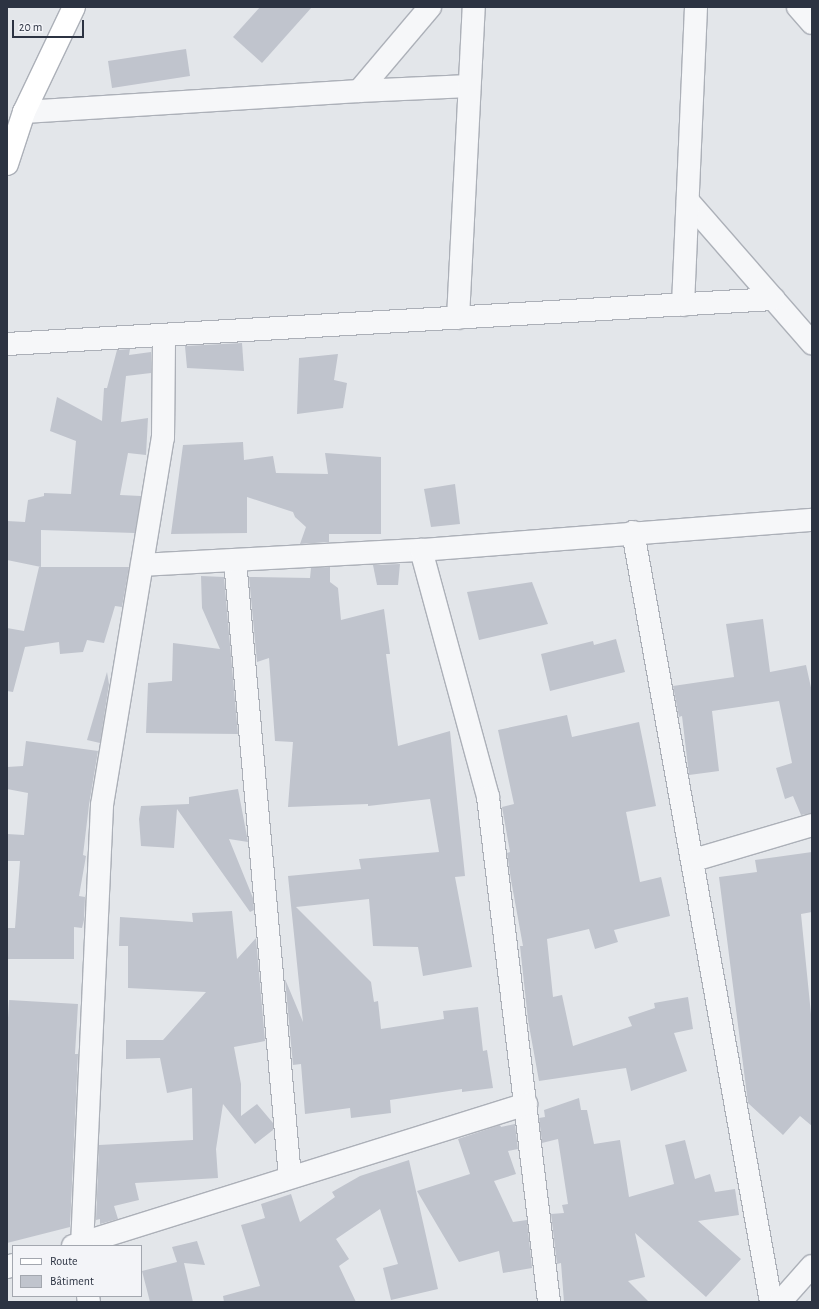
<!DOCTYPE html>
<meta charset="utf-8">
<style>
body{margin:0}
#map{position:relative;width:819px;height:1309px;overflow:hidden;background:#e3e6ea;font-family:"Alegreya Sans",sans-serif}
div>[style]{position:absolute}
[style*='--x']{left:calc(var(--x)*1px);top:calc(var(--y)*1px);width:calc(var(--w)*1px);rotate:calc(var(--a)*1deg)}
.building>*{inset:0;background:#c0c4cd}
.roads{filter:drop-shadow(1px 0 #acb0b8) drop-shadow(-1px 0 #acb0b8) drop-shadow(0 1px #acb0b8) drop-shadow(0 -1px #acb0b8)}
.minor>*{height:22px;margin:-11px;padding:0 11px;transform-origin:11px;border-radius:11px;background:#f6f7f9}
.secondary>*{height:22px;margin:-11px;padding:0 11px;transform-origin:11px;border-radius:11px;background:#fff}
span{translate:-50% -50%;white-space:nowrap;text-align:center;line-height:1.15;-webkit-text-stroke:3px #f3f4f8;paint-order:stroke}
.frame{position:absolute;inset:0;border:8px solid #2c3342;pointer-events:none}
.legend{position:absolute;left:12px;top:1245px;width:130px;height:52px;box-sizing:border-box;background:#f3f4f8;border:1px solid #a3a7af;margin:0;padding:5px 7px;list-style:none;font-size:12px;color:#2c3342}
.legend li{display:flex;align-items:center;gap:8px;height:20px}
.legend b{width:20px;border:1px solid #a3a7af}
.scale{position:absolute;left:12px;top:20px;width:72px;height:18px;box-sizing:border-box;border:2px solid #2c3342;border-top:0;padding-left:5px;font-size:12px;line-height:14px;white-space:nowrap;color:#2c3342;-webkit-text-stroke:3px #f3f4f8;paint-order:stroke}
</style>
<div id="map">
<div class="building">
<i style="clip-path:polygon(260px 7px,312px 7px,262px 63px,233px 37px)"></i>
<i style="clip-path:polygon(186px 49px,190px 76px,112px 88px,108px 61px)"></i>
<i style="clip-path:polygon(242px 343px,244px 371px,187px 368px,185px 346px)"></i>
<i style="clip-path:polygon(130px 349px,129px 355px,151px 352px,151px 373px,126px 376px,121px 422px,148px 418px,146px 455px,128px 453px,120px 495px,141px 496px,135px 533px,41px 530px,41px 567px,7px 560px,7px 521px,25px 522px,28px 500px,44px 496px,44px 493px,71px 494px,76px 441px,50px 431px,57px 397px,102px 421px,104px 388px,107px 388px,117px 350px)"></i>
<i style="clip-path:polygon(338px 354px,334px 380px,347px 383px,343px 408px,297px 414px,299px 358px)"></i>
<i style="clip-path:polygon(243px 442px,244px 460px,273px 456px,276px 473px,328px 474px,325px 453px,381px 457px,381px 534px,329px 534px,329px 542px,300px 544px,306px 527px,295px 517px,293px 512px,247px 497px,247px 533px,171px 534px,183px 445px)"></i>
<i style="clip-path:polygon(455px 484px,460px 524px,431px 527px,424px 489px)"></i>
<i style="clip-path:polygon(400px 564px,398px 585px,377px 585px,373px 565px)"></i>
<i style="clip-path:polygon(39px 567px,129px 567px,122px 607px,115px 606px,104px 643px,87px 640px,83px 652px,60px 654px,59px 642px,25px 647px,13px 692px,7px 691px,7px 628px,24px 631px)"></i>
<i style="clip-path:polygon(330px 567px,330px 582px,338px 588px,341px 620px,384px 609px,390px 654px,386px 654px,398px 746px,450px 731px,465px 876px,455px 877px,472px 967px,423px 976px,418px 947px,373px 946px,369px 899px,296px 907px,371px 982px,374px 1002px,378px 1001px,381px 1029px,444px 1019px,443px 1011px,478px 1007px,483px 1051px,487px 1050px,493px 1088px,462px 1092px,462px 1089px,390px 1100px,391px 1113px,351px 1118px,350px 1108px,305px 1114px,301px 1064px,293px 1065px,285px 979px,303px 1022px,288px 876px,361px 869px,359px 859px,439px 852px,430px 799px,368px 806px,368px 804px,288px 807px,293px 742px,275px 741px,269px 658px,257px 662px,249px 577px,310px 578px,311px 568px)"></i>
<i style="clip-path:polygon(201px 576px,224px 577px,238px 734px,146px 733px,148px 683px,172px 681px,173px 643px,220px 649px,202px 608px)"></i>
<i style="clip-path:polygon(532px 582px,548px 624px,479px 640px,467px 592px)"></i>
<i style="clip-path:polygon(763px 619px,770px 672px,806px 665px,812px 692px,812px 813px,801px 815px,793px 796px,785px 799px,776px 768px,792px 763px,779px 701px,712px 711px,719px 771px,689px 775px,682px 716px,679px 717px,673px 686px,734px 677px,726px 624px)"></i>
<i style="clip-path:polygon(616px 639px,625px 672px,550px 691px,541px 654px,593px 641px,594px 645px)"></i>
<i style="clip-path:polygon(107px 672px,109px 684px,100px 743px,87px 740px)"></i>
<i style="clip-path:polygon(567px 715px,572px 737px,639px 722px,656px 806px,626px 812px,640px 882px,661px 877px,670px 916px,614px 930px,618px 942px,595px 949px,589px 929px,547px 939px,553px 997px,562px 995px,573px 1046px,632px 1026px,628px 1017px,655px 1008px,654px 1003px,688px 997px,693px 1029px,674px 1033px,687px 1071px,631px 1091px,626px 1068px,539px 1081px,528px 1020px,520px 946px,523px 946px,511px 880px,507px 853px,510px 852px,502px 807px,514px 804px,498px 730px)"></i>
<i style="clip-path:polygon(26px 741px,98px 751px,89px 805px,83px 855px,86px 856px,79px 896px,85px 897px,84px 920px,82px 928px,74px 927px,74px 959px,7px 959px,7px 928px,15px 928px,20px 861px,7px 861px,7px 834px,24px 835px,28px 793px,7px 789px,7px 767px,23px 766px)"></i>
<i style="clip-path:polygon(238px 789px,248px 842px,229px 839px,253px 898px,254px 910px,250px 912px,177px 809px,174px 848px,141px 846px,139px 819px,141px 806px,189px 804px,189px 797px)"></i>
<i style="clip-path:polygon(812px 852px,812px 912px,801px 914px,812px 1024px,812px 1126px,800px 1116px,783px 1135px,748px 1103px,719px 877px,757px 872px,755px 860px)"></i>
<i style="clip-path:polygon(232px 911px,237px 959px,256px 938px,265px 1041px,234px 1047px,241px 1084px,241px 1116px,257px 1104px,273px 1123px,273px 1130px,255px 1144px,223px 1104px,216px 1149px,218px 1178px,135px 1183px,139px 1200px,114px 1206px,118px 1219px,100px 1224px,100px 1219px,96px 1220px,99px 1145px,193px 1140px,192px 1088px,167px 1093px,160px 1058px,126px 1059px,126px 1040px,163px 1040px,206px 992px,128px 988px,128px 946px,119px 946px,120px 917px,193px 922px,192px 913px)"></i>
<i style="clip-path:polygon(9px 1000px,78px 1004px,75px 1054px,78px 1054px,70px 1227px,7px 1243px,7px 1036px)"></i>
<i style="clip-path:polygon(579px 1098px,581px 1110px,587px 1110px,594px 1144px,620px 1140px,629px 1197px,674px 1184px,665px 1145px,685px 1140px,695px 1179px,710px 1174px,715px 1192px,735px 1189px,739px 1215px,698px 1221px,741px 1259px,706px 1297px,635px 1233px,645px 1277px,628px 1281px,649px 1302px,564px 1302px,561px 1263px,557px 1264px,551px 1214px,564px 1213px,562px 1205px,568px 1204px,558px 1139px,542px 1143px,539px 1118px,545px 1117px,544px 1110px)"></i>
<i style="clip-path:polygon(515px 1124px,518px 1149px,508px 1151px,516px 1174px,494px 1181px,513px 1222px,527px 1220px,532px 1268px,503px 1273px,499px 1251px,459px 1262px,417px 1191px,470px 1174px,458px 1139px,500px 1125px,501px 1127px)"></i>
<i style="clip-path:polygon(409px 1160px,438px 1289px,391px 1300px,383px 1268px,398px 1264px,380px 1209px,336px 1239px,349px 1259px,339px 1266px,356px 1302px,224px 1302px,223px 1296px,260px 1286px,241px 1225px,265px 1218px,261px 1204px,291px 1194px,300px 1222px,335px 1197px,332px 1192px,360px 1176px)"></i>
<i style="clip-path:polygon(197px 1241px,205px 1265px,184px 1263px,193px 1302px,150px 1302px,142px 1271px,177px 1262px,172px 1247px)"></i>
</div>
<div class="roads">
<div class="minor">
<i style="--x:798;--y:7;--w:21;--a:49"></i>
<i style="--x:359;--y:91;--w:110;--a:-49.8"></i>
<i style="--x:24;--y:112;--w:336;--a:-3.6"></i>
<i style="--x:359;--y:91;--w:110;--a:-2.6"></i>
<i style="--x:688;--y:201;--w:189;--a:48.9"></i>
<i style="--x:683;--y:305;--w:298;--a:-87.5"></i>
<i style="--x:458;--y:318;--w:311;--a:-87.1"></i>
<i style="--x:7;--y:344;--w:768;--a:-3.36"></i>
<i style="--x:633;--y:532;--w:782;--a:79.84"></i>
<i style="--x:421;--y:550;--w:256;--a:74.8"></i>
<i style="--x:488;--y:797;--w:509;--a:83.11"></i>
<i style="--x:235;--y:560;--w:620;--a:84.91"></i>
<i style="--x:142;--y:565;--w:279;--a:-3.1"></i>
<i style="--x:421;--y:550;--w:392;--a:-4.4"></i>
<i style="--x:694;--y:860;--w:123;--a:-16.5"></i>
<i style="--x:73;--y:1246;--w:475;--a:-17.4"></i>
<i style="--x:82;--y:1246;--w:441;--a:-87.4"></i>
<i style="--x:102;--y:805;--w:372;--a:-80.6"></i>
<i style="--x:163;--y:438;--w:102;--a:-89.4"></i>
<i style="--x:7;--y:1267;--w:6;--a:-18"></i>
<i style="--x:88;--y:1296;--w:6;--a:81"></i>
<i style="--x:780;--y:1302;--w:48;--a:-48.4"></i>
</div>
<div class="secondary">
<i style="--x:7;--y:164;--w:55;--a:-71.9"></i>
<i style="--x:24;--y:112;--w:116;--a:-64.5"></i>
</div>
</div>
<div class="frame"></div>
<ul class="legend">
<li><b style="height:5px;background:#fff"></b>Route</li>
<li><b style="height:11px;background:#c0c4cd"></b>Bâtiment</li>
</ul>
<div class="scale">20 m</div>
</div>
